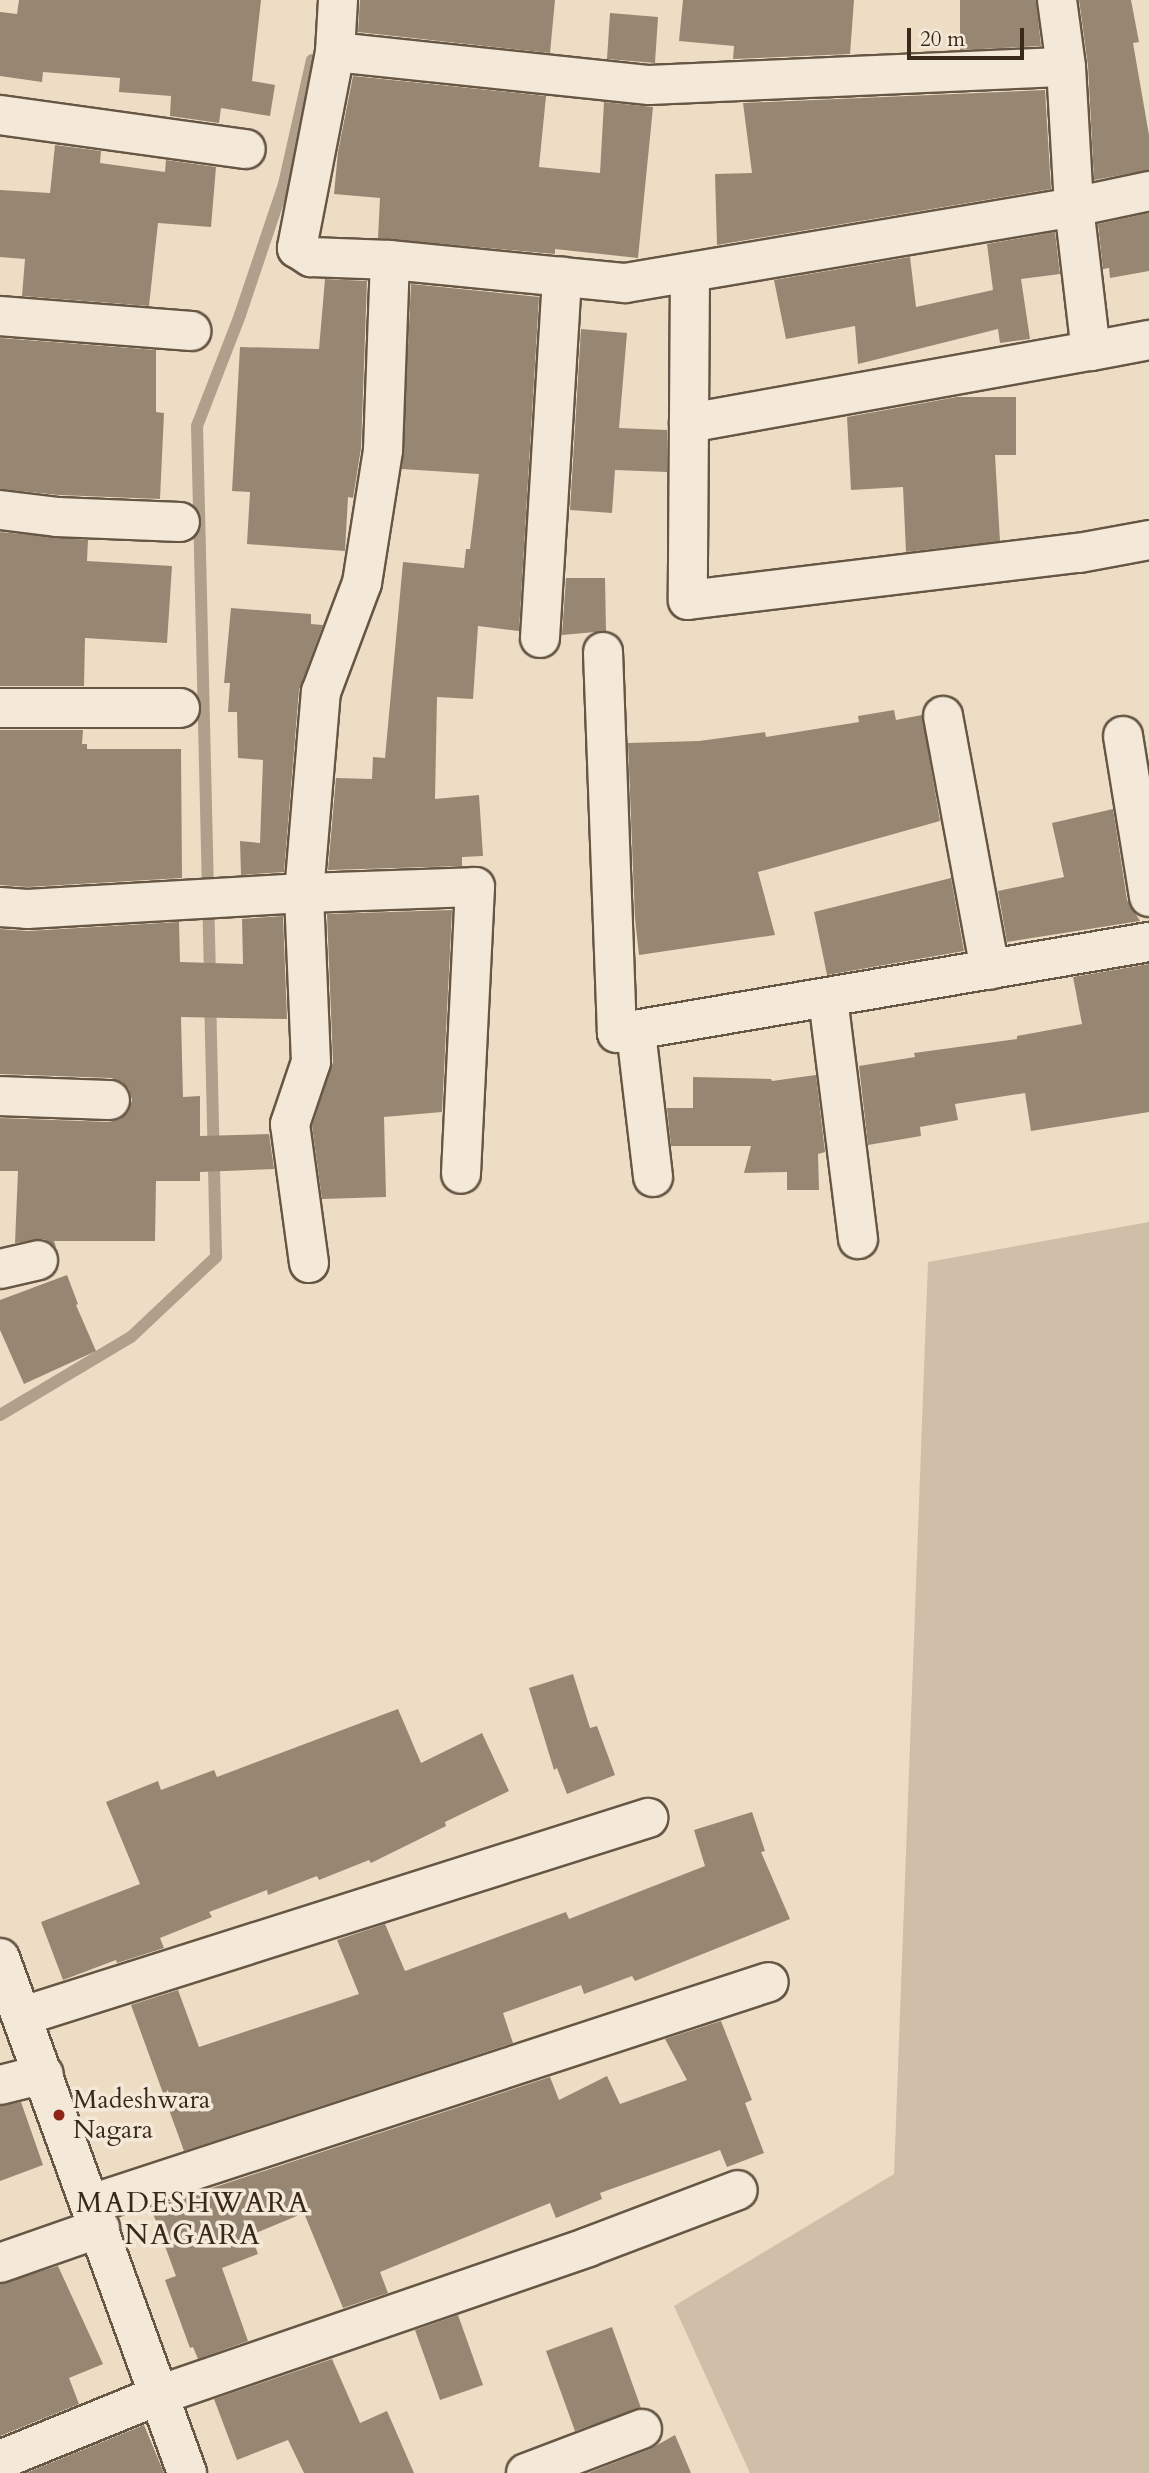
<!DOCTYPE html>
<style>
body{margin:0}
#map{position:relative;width:1149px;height:2473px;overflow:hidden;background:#eeddc5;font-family:Cardo,serif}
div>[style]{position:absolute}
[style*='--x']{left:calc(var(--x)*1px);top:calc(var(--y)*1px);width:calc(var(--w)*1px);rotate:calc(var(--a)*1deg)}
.green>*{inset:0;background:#cfbea8}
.stream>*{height:12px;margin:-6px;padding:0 6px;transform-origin:6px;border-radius:6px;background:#b0a08b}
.building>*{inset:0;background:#978772}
.roads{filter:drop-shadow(2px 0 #665644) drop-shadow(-2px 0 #665644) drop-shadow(0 2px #665644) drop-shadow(0 -2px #665644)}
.minor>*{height:38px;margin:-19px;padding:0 19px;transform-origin:19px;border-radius:19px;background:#f4e9d9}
.tertiary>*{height:38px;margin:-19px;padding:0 19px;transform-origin:19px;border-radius:19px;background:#f4e9d9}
.dots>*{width:19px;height:19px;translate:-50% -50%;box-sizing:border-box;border:4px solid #f4e9d9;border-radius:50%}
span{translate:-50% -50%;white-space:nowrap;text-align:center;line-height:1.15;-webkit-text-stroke:7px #f4e9d9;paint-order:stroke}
.poi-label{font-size:26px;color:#392919}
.left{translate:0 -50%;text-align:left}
.neighbourhood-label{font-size:28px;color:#392919;letter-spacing:2px}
.scale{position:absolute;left:907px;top:28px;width:117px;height:32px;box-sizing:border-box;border:4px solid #392919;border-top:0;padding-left:9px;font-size:21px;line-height:24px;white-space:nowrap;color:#392919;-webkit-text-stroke:5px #f4e9d9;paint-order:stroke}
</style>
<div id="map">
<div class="green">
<i style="clip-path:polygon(1149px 1222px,1149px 2473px,750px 2473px,674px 2306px,894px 2174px,928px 1262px)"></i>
</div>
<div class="stream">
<i style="--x:210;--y:977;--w:551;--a:-91.35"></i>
<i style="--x:197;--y:426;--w:119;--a:-68.8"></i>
<i style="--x:240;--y:315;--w:138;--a:-71.4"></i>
<i style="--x:284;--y:184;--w:127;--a:-77.3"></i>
<i style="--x:0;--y:1415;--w:152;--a:-30.8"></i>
<i style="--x:131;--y:1337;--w:117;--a:-43.3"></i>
<i style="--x:216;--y:1257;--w:255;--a:-91.3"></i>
</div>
<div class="building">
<i style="clip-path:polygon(19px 0,261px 0,252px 81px,275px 85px,270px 116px,221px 108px,219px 123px,170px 116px,171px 96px,119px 92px,120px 78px,43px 72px,42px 82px,0 76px,0 12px,17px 14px)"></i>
<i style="clip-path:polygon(360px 0,555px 0,550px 53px,358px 32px)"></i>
<i style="clip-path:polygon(683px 0,854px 0,850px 54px,733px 59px,734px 46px,679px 41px)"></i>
<i style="clip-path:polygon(960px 0,1036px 0,1041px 46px,960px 50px)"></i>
<i style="clip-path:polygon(1079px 0,1131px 0,1139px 42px,1133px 43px,1149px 135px,1149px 170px,1094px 180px,1088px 66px)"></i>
<i style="clip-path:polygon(610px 13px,658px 17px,655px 63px,607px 59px)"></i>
<i style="clip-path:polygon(353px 76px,546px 96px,539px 167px,600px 173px,604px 102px,653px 107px,638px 258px,555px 249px,555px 254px,378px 238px,380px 198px,334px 194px,338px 152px)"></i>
<i style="clip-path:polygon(1045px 90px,1051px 189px,717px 245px,715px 174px,752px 173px,743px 103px)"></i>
<i style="clip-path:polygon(55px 145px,101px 151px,100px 163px,165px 172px,166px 160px,216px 167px,211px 227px,158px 223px,149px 306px,22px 296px,25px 259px,0 257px,0 190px,50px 193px)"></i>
<i style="clip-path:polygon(1149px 213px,1149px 271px,1110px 278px,1109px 268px,1103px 269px,1098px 224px)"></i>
<i style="clip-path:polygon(1055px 232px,1060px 274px,1021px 279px,1030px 339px,1000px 343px,998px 329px,858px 364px,855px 326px,786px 339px,774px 280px,910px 257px,916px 307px,993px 290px,987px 244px)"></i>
<i style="clip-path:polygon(325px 279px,367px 281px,361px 448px,353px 498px,348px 497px,345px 551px,247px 544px,250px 492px,232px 491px,240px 347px,319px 349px)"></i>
<i style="clip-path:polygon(411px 284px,539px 297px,519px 631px,478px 626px,473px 699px,437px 697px,435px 799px,479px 795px,483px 856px,462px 857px,462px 866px,328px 870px,336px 778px,372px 779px,373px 757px,385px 758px,403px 562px,464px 568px,466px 549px,470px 549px,479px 474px,402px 469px)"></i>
<i style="clip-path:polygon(581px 329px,627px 333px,619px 428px,667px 430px,667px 472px,615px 470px,612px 513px,570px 510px)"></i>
<i style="clip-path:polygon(0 338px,156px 350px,156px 412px,164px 413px,160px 499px,59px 495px,0 489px)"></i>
<i style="clip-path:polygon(957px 397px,1016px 397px,1016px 455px,995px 455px,1000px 541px,906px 552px,903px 487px,851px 490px,847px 417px)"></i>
<i style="clip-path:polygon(0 532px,88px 540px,87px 561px,172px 566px,167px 643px,85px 638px,84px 686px,0 686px)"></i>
<i style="clip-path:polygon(566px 578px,605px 578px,606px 631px,562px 635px)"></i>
<i style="clip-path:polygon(231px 608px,311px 614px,311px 624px,323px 625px,299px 690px,284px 872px,241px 875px,240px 841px,260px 843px,263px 760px,238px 758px,237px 712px,228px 712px,230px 683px,224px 683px)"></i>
<i style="clip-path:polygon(894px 710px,896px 720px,922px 715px,940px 821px,758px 872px,775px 935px,639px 955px,635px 919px,628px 743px,699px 741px,765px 732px,766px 737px,859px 722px,858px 716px)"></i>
<i style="clip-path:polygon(0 730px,83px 730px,82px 744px,87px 744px,87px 749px,181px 749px,182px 878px,27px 887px,0 885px)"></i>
<i style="clip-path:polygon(1113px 809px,1127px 900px,1140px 921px,1007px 942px,998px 891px,1064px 877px,1052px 823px)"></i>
<i style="clip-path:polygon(951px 878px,964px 951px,827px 975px,814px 912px)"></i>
<i style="clip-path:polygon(452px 910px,442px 1112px,384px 1117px,386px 1197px,322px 1199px,312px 1126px,333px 1062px,327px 914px)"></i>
<i style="clip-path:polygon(283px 916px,287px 1019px,181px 1017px,183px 1097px,200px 1096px,200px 1136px,269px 1134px,274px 1169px,200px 1172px,200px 1181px,156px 1181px,155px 1241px,54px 1241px,56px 1247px,44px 1239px,15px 1243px,18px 1171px,0 1171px,0 1118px,110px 1122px,121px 1119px,128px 1112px,132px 1100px,129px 1089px,122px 1082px,111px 1078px,0 1074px,0 929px,28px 931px,179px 922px,180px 962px,243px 964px,242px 919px)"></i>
<i style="clip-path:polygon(1149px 964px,1149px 1112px,1031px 1131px,1025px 1093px,955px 1104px,958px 1120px,920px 1127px,921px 1136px,868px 1145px,859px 1066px,915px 1057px,914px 1053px,1017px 1039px,1017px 1036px,1082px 1024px,1073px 977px)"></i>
<i style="clip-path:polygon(816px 1075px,825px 1152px,818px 1154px,819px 1190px,787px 1190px,787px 1172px,744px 1173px,751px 1146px,671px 1146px,667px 1108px,693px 1108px,693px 1077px,771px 1079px,772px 1081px)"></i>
<i style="clip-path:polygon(67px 1275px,78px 1304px,76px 1305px,96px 1351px,24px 1384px,0 1330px,0 1300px)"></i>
<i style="clip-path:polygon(573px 1674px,590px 1728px,597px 1726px,615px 1775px,567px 1794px,557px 1768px,554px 1770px,529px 1688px)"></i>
<i style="clip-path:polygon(398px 1709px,421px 1763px,482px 1733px,509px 1791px,445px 1822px,446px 1826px,371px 1863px,369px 1860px,319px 1880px,317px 1876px,268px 1895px,267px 1890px,209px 1912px,212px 1917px,160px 1938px,164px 1948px,117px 1963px,116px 1960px,63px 1980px,41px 1922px,140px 1884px,106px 1802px,158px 1781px,161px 1790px,214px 1770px,217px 1777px)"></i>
<i style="clip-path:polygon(752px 1812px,765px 1851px,761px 1852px,790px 1919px,635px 1981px,632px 1976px,584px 1994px,581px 1985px,503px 2013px,513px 2043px,184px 2151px,131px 2005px,178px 1990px,199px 2047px,359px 1994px,337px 1940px,385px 1924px,405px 1971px,566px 1912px,569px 1919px,705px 1866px,694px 1830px)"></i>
<i style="clip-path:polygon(721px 2021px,752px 2100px,745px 2103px,764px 2153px,727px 2167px,720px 2150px,600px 2193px,602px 2199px,556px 2218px,550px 2203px,380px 2272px,388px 2293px,343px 2308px,304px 2213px,251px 2235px,258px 2254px,222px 2268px,248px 2341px,198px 2359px,193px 2347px,190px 2348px,165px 2280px,176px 2276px,151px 2208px,550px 2077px,559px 2100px,607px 2076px,620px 2104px,687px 2080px,665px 2039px)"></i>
<i style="clip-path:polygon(21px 2102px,43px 2165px,0 2181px,0 2106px)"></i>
<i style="clip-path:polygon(58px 2266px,103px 2364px,69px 2378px,79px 2404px,0 2436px,0 2284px)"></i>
<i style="clip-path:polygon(458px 2315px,483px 2385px,440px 2400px,415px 2330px)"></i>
<i style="clip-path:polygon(612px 2327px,641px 2408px,575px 2431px,546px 2351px)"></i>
<i style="clip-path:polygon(332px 2359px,360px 2423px,387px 2411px,414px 2473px,304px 2473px,288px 2440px,237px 2460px,214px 2399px)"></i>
<i style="clip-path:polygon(144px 2425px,164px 2473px,26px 2473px)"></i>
<i style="clip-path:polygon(675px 2435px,691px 2473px,588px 2473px,650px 2449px)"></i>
</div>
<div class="roads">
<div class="minor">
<i style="--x:338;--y:0;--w:52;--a:93.3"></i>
<i style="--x:335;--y:52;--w:316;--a:6"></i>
<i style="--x:649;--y:85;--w:417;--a:-2.5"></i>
<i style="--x:1057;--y:0;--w:68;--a:82.3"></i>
<i style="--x:1066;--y:67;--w:140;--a:86.7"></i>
<i style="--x:1074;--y:207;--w:145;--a:83.3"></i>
<i style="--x:1091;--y:351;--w:59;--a:-10.7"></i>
<i style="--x:335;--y:52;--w:200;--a:101"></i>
<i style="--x:297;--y:248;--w:17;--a:33"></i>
<i style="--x:311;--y:257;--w:79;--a:2.2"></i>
<i style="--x:0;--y:115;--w:248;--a:7.9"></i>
<i style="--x:690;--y:274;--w:326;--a:90.4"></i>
<i style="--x:688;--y:600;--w:394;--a:-6.9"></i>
<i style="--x:1079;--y:553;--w:71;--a:-10.5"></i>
<i style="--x:0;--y:316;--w:192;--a:4.5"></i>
<i style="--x:689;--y:423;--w:408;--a:-10.2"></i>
<i style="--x:0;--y:510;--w:57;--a:7"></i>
<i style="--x:57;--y:517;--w:123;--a:2.3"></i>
<i style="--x:540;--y:638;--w:362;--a:-86.5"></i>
<i style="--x:603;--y:652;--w:381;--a:87.9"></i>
<i style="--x:617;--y:1033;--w:540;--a:-9.71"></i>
<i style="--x:0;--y:708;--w:180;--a:0"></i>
<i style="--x:943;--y:716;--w:258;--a:79.5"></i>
<i style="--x:1123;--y:736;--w:163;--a:80.8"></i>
<i style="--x:0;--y:907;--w:27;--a:4"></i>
<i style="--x:27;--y:909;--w:277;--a:-3.3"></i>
<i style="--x:304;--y:893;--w:202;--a:-85.2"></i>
<i style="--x:321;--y:692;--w:116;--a:-69.4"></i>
<i style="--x:362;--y:583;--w:135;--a:-81"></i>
<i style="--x:383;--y:450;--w:190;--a:-87.9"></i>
<i style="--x:390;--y:260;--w:236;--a:5.6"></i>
<i style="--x:625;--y:283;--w:455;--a:-9.6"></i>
<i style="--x:1074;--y:207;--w:77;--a:-12"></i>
<i style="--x:828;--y:998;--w:243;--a:82.9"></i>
<i style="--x:636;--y:1032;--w:146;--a:83.3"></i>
<i style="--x:0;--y:1096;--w:110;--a:2.1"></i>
<i style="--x:309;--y:1263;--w:140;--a:-97.8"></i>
<i style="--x:290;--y:1124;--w:65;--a:-71.3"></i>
<i style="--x:311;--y:1062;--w:169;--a:-92.4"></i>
<i style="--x:304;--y:893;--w:171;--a:-2"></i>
<i style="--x:475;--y:887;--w:287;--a:92.8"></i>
<i style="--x:0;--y:1269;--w:39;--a:-13"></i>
<i style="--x:23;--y:2016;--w:656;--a:-17.58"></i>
<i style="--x:0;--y:2085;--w:45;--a:-14"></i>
<i style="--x:91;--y:2204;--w:713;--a:-18.13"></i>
<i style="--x:0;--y:2263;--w:106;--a:-19.3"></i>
<i style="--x:0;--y:2460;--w:172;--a:-22.2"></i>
<i style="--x:159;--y:2395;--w:454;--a:-19"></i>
<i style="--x:588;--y:2247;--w:160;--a:-20.8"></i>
<i style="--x:526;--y:2473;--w:124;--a:-20.8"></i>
</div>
<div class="tertiary">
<i style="--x:0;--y:1958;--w:548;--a:70.04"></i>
</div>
</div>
<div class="dots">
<i style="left:59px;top:2115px;background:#8f2418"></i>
</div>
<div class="poi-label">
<span class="left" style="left:73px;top:2115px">Madeshwara<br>Nagara</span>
</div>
<div class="neighbourhood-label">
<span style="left:193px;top:2219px">MADESHWARA<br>NAGARA</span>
</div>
<div class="scale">20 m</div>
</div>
